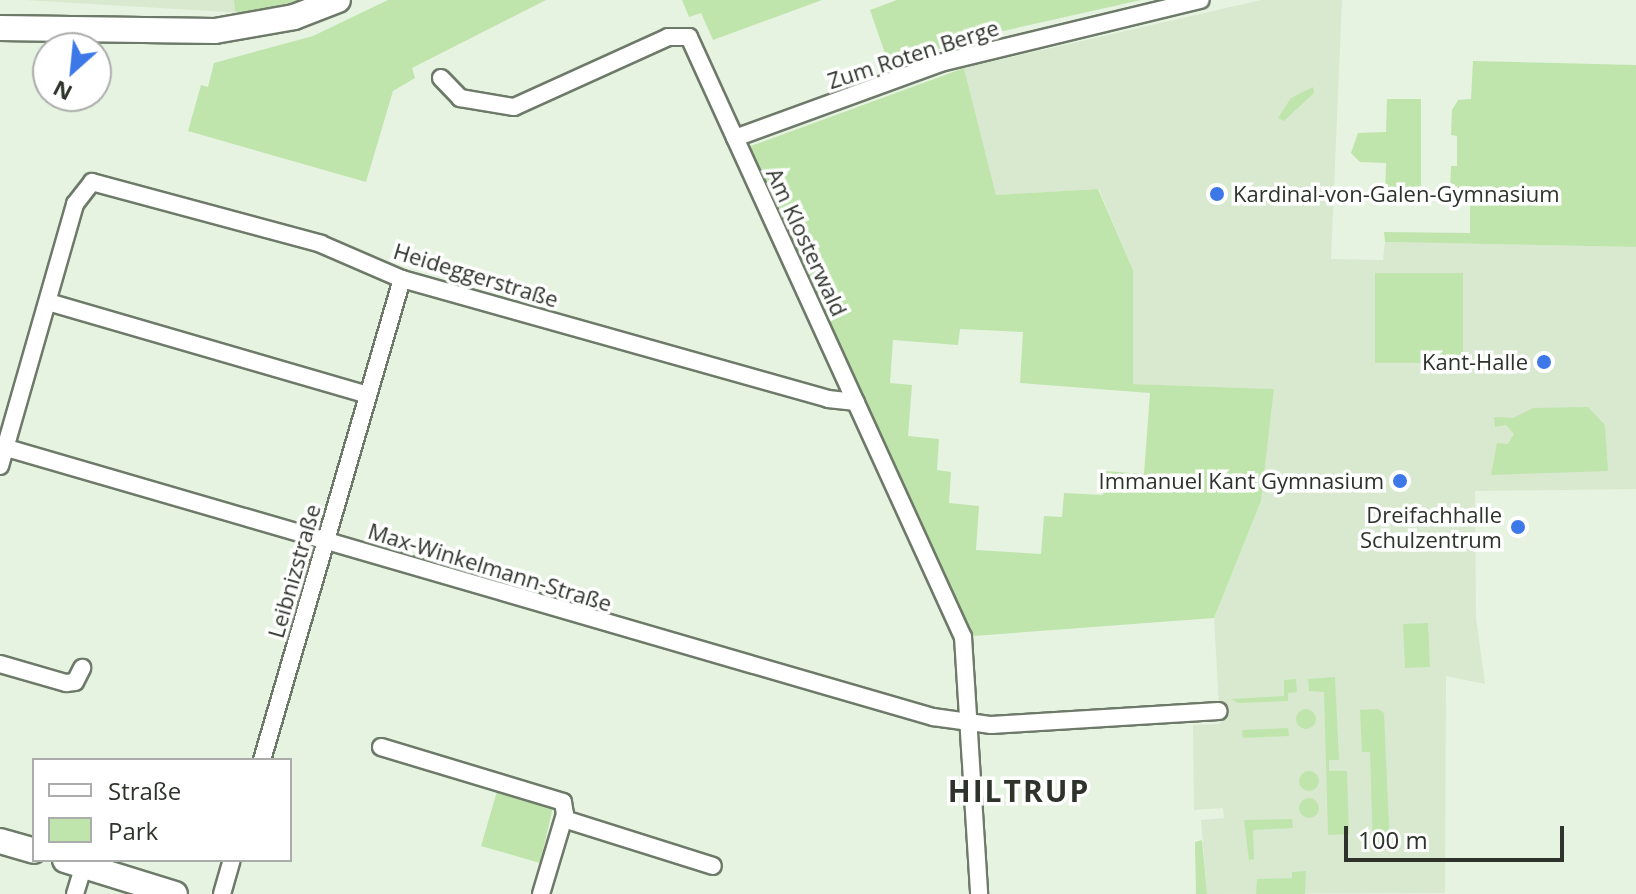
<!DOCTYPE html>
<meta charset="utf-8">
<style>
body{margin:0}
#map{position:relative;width:1636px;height:894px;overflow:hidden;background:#e6f3e0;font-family:"Open Sans",sans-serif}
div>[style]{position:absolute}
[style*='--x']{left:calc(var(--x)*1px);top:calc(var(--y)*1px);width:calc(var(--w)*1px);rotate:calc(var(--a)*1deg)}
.built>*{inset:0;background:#d8e9d0}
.green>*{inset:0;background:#bfe5ad}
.round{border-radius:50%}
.roads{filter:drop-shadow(2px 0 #6e7a69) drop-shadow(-2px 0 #6e7a69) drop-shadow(0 2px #6e7a69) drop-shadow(0 -2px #6e7a69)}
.street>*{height:16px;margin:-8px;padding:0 8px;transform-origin:8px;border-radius:8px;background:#fff}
.secondary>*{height:24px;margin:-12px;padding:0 12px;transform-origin:12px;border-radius:12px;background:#fff}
.dots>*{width:22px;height:22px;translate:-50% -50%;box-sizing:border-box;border:4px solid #fff;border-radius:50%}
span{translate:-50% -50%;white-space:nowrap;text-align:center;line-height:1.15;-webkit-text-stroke:7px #fff;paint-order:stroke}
.street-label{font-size:22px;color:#2e332c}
.poi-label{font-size:22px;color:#2e332c}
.left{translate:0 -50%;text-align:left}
.right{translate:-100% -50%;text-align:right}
.district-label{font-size:30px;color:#2e332c;font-weight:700;letter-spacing:2px}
.legend{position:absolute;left:32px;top:758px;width:260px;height:104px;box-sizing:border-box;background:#fff;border:2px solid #abadab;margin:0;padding:10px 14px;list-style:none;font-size:24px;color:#2e332c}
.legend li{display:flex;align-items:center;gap:16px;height:40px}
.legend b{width:40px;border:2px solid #abadab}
.north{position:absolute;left:32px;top:32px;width:80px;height:80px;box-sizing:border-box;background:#fff;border:2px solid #abadab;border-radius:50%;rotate:207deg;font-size:22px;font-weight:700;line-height:32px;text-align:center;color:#2e332c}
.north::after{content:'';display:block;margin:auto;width:28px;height:36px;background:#3d78e8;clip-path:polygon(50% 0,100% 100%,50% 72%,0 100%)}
.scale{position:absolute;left:1344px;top:826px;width:220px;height:36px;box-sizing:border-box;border:4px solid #2e332c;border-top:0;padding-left:10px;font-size:24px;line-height:28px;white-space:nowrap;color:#2e332c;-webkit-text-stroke:6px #fff;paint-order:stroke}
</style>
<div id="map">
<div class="built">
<i style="clip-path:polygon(24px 0,302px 0,244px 13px)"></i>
<i style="clip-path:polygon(1261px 0,1342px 0,1331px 259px,1383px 260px,1385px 242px,1636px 247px,1636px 489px,1475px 491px,1476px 618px,1485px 684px,1446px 676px,1445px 893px,1207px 894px,1201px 820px,1224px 818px,1223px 808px,1194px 810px,1193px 725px,1220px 724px,1214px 618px,1261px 501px,1274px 389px,1133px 384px,1133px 270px,1099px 189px,996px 195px,964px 68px)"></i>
</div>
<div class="green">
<i style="clip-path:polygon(234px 0,302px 0,244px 13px,235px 11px)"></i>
<i style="clip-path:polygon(388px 0,546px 0,412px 68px,415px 78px,393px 91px,366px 182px,188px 131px,201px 85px,208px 87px,214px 63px,313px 36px)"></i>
<i style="clip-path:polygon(682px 0,822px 0,713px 40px,701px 13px,689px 17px)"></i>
<i style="clip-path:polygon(897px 0,1141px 0,963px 40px,890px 68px,870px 10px)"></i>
<i style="clip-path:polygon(1473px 61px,1636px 65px,1636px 247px,1385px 242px,1384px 232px,1470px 233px,1470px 201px,1456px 201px,1450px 192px,1451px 166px,1457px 166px,1457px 136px,1451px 135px,1452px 110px,1458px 100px,1471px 99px)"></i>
<i style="clip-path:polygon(evenodd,964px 68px,996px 195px,1098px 189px,1133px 270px,1133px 384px,1274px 389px,1261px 501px,1214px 618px,973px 636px,748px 147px,964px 68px,960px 329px,1023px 332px,1020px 383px,1150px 393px,1144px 474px,1105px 471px,1103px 495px,1064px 493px,1062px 517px,1044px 516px,1041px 554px,976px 550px,979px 506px,949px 503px,951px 472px,937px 470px,939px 439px,908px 436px,912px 385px,890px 383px,893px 340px,958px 345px,960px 329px)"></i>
<i style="clip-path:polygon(1313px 87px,1314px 93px,1284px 121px,1278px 118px,1291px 98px)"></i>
<i style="clip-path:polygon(1387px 99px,1421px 99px,1421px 201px,1385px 201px,1386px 163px,1360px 162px,1351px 153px,1358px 133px,1386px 132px)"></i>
<i style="clip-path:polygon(1375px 273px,1463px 273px,1463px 363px,1375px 363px)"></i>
<i style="clip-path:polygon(1588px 407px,1605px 425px,1608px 471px,1491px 475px,1497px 443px,1508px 444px,1514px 434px,1506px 425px,1495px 427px,1494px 417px,1513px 418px,1533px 408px)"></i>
<i style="clip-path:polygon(1428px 623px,1430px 667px,1405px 668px,1403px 624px)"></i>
<i style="clip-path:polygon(1335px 677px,1339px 760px,1329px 760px,1329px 771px,1347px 771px,1349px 834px,1328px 835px,1324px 692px,1309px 691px,1308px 679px)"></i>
<i style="clip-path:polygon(1296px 679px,1297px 692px,1288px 693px,1288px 701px,1238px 703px,1231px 699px,1284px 696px,1284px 680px)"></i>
<i style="clip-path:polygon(1378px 709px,1384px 713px,1390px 850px,1373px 850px,1370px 752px,1362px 752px,1360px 710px)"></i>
<i class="round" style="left:1296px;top:709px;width:20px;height:20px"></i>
<i style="clip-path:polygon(1288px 728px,1289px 736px,1243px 738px,1242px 730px)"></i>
<i class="round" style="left:1299px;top:771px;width:20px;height:20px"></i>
<i style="clip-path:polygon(498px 788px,553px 807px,540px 863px,481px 846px)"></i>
<i class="round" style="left:1299px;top:798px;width:20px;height:20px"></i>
<i style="clip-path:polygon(1292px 819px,1293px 828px,1253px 830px,1254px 859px,1249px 860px,1244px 820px)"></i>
<i style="clip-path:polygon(1202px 840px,1207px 894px,1196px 894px,1195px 842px)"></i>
<i style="clip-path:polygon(1306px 871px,1305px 894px,1256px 894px,1257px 879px,1292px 878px,1292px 872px)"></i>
</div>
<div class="roads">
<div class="street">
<i style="--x:441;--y:78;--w:28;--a:46"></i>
<i style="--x:460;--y:98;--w:55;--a:9.5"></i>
<i style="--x:514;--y:107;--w:169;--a:-24.4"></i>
<i style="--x:668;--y:37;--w:21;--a:0"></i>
<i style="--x:689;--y:37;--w:660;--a:65.46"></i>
<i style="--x:963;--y:637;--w:257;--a:86.4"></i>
<i style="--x:735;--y:138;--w:222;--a:-20"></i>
<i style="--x:944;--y:62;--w:264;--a:-13.6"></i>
<i style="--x:48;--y:302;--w:333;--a:16.2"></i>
<i style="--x:0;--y:446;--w:972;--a:16.2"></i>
<i style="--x:933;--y:717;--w:59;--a:7.9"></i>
<i style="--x:991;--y:725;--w:228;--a:-3.5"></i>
<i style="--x:0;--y:466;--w:273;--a:-74"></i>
<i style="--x:75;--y:204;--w:28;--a:-52"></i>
<i style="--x:92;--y:182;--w:237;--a:15.1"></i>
<i style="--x:321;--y:244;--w:88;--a:23.4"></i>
<i style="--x:402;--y:279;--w:443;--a:15.7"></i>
<i style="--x:828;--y:399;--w:28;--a:6"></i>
<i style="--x:0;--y:664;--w:69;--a:16.1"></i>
<i style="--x:66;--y:683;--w:9;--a:-6"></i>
<i style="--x:75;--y:682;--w:16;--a:-63"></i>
<i style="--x:381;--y:747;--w:190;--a:16.8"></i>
<i style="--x:563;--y:802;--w:12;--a:81"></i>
<i style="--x:565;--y:814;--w:84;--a:106.7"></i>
<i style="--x:262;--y:760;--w:501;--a:-73.77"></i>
<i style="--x:564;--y:819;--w:156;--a:17.5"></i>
<i style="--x:75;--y:894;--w:28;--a:-73"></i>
<i style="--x:222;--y:894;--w:35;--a:-74"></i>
</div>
<div class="secondary">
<i style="--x:0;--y:28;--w:215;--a:0.8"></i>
<i style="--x:215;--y:31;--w:80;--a:-10"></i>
<i style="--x:294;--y:17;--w:47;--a:-21.1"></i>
<i style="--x:0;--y:841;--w:35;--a:16"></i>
<i style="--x:65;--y:860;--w:115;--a:17.2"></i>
</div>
</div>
<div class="dots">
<i style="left:1217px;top:194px;background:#3d78e8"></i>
<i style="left:1544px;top:362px;background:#3d78e8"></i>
<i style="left:1400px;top:481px;background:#3d78e8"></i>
<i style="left:1518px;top:527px;background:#3d78e8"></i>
</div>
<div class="street-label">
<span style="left:913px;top:54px;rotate:-18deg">Zum Roten Berge</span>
<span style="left:807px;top:242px;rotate:65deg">Am Klosterwald</span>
<span style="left:476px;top:275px;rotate:17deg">Heideggerstraße</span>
<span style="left:490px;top:567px;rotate:17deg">Max-Winkelmann-Straße</span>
<span style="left:294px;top:571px;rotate:-74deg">Leibnizstraße</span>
</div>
<div class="poi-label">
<span class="left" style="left:1233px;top:194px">Kardinal-von-Galen-Gymnasium</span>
<span class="right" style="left:1528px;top:362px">Kant-Halle</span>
<span class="right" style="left:1384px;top:481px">Immanuel Kant Gymnasium</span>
<span class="right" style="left:1502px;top:527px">Dreifachhalle<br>Schulzentrum</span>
</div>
<div class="district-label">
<span style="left:1019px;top:791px">HILTRUP</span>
</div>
<ul class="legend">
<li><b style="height:10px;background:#fff"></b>Straße</li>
<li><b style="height:22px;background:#bfe5ad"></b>Park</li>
</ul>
<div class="north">N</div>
<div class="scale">100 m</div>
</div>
